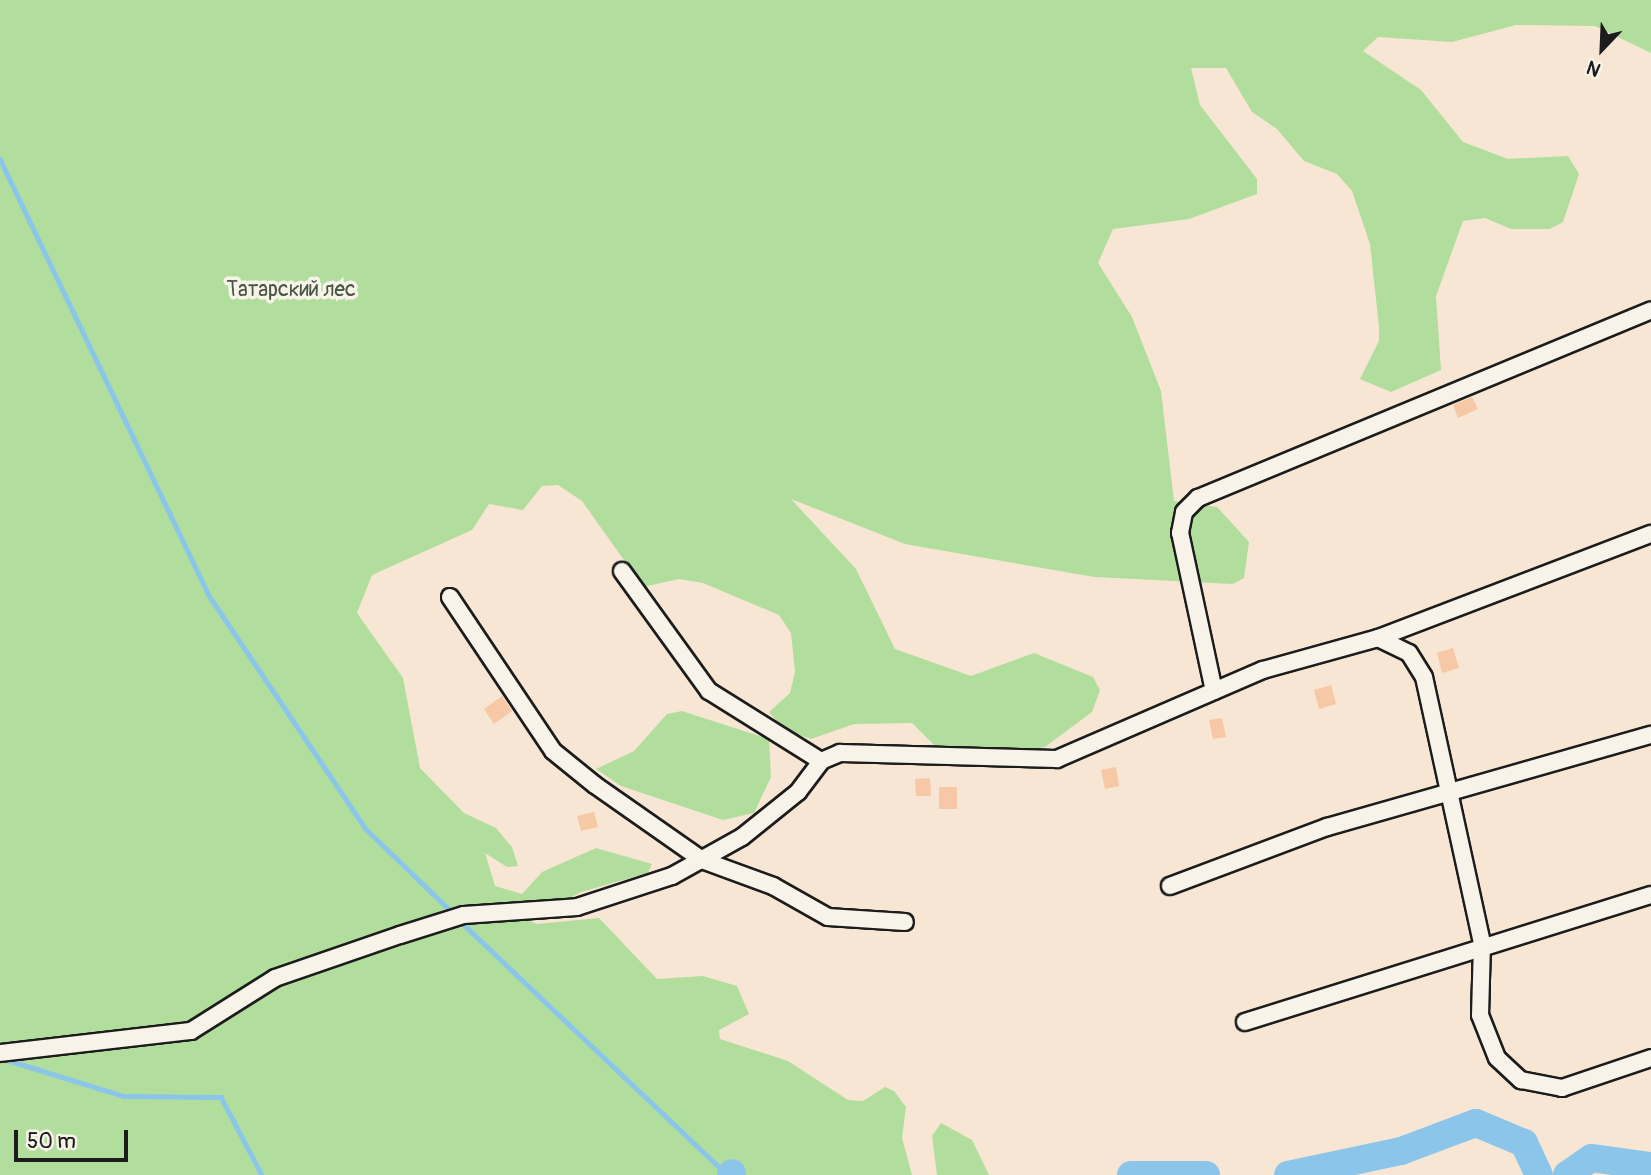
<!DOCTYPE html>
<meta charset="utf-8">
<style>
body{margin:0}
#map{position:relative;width:1651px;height:1175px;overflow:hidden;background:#f7e6d4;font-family:Pangolin,sans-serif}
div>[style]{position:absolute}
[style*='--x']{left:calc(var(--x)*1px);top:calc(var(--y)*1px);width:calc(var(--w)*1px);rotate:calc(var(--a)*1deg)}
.green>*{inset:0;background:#b1de9c}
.stream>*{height:4.5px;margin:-2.25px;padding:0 2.25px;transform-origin:2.25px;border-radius:2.25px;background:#8bc5ea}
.river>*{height:28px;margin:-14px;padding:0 14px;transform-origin:14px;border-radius:14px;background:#8bc5ea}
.building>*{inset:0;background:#f6c8a5}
.roads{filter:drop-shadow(2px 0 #1c1c1c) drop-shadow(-2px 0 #1c1c1c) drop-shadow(0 2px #1c1c1c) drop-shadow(0 -2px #1c1c1c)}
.minor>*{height:16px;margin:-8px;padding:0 8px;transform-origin:8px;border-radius:8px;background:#f7f3e8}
span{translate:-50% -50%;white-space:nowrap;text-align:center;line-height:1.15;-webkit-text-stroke:7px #f7f3e8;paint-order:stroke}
.park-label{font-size:21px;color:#495642}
.north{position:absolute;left:1567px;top:14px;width:70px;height:70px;-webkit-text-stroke:5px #f7f3e8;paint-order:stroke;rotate:203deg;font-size:19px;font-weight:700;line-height:28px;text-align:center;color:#1c1c1c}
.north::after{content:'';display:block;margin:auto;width:24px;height:32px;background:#1c1c1c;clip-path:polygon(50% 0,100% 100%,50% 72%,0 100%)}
.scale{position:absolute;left:14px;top:1130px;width:114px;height:32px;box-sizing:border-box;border:4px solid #1c1c1c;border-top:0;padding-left:9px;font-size:21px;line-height:24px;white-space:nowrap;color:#1c1c1c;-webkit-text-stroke:5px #f7f3e8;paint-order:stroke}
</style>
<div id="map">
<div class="green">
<i style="clip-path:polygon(0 0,1651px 0,1651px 53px,1595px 26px,1516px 25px,1452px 42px,1378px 37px,1363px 51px,1421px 90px,1463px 142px,1508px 159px,1568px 156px,1579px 174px,1563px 222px,1550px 229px,1511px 229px,1485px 218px,1463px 221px,1436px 296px,1441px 370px,1391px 392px,1360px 379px,1379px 341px,1379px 327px,1370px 244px,1352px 191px,1337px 174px,1304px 161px,1277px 129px,1252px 112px,1226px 68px,1191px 68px,1200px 105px,1257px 179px,1257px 194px,1189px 219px,1113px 229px,1098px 263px,1132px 317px,1161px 391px,1174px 501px,1217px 507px,1249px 542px,1244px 578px,1233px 584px,1094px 577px,905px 544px,791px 499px,856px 569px,895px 649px,971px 676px,1034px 653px,1093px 677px,1100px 690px,1092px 712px,1045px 747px,950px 761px,912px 723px,854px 724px,811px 739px,785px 730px,769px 712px,790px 693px,795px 672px,791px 633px,779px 615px,703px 583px,679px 579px,643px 587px,582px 501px,558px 485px,542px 486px,523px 510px,489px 504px,472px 530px,372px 575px,357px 613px,403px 678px,420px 768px,464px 813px,496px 828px,512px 847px,518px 866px,507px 867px,485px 853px,495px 886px,522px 894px,542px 872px,596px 848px,652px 864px,648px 873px,581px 892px,550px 909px,506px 912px,537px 924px,599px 918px,657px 979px,703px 976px,737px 986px,749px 1014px,719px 1030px,720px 1039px,788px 1061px,848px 1100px,863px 1101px,885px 1087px,894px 1091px,906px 1107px,902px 1138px,912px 1175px,0 1175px)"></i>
<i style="clip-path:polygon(682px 711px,769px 739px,771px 777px,754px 813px,723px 820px,621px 786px,596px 769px,634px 751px,667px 714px)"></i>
<i style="clip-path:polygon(941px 1123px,972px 1140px,989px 1175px,937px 1175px,932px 1136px)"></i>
</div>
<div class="stream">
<i style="--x:0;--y:159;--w:482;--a:64.4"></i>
<i style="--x:208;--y:594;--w:282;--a:56.1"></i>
<i style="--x:365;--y:828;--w:122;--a:44"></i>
<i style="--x:461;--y:922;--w:368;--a:43.5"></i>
<i style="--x:1;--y:1058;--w:129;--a:17.2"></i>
<i style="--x:124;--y:1096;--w:97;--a:0.6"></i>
<i style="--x:221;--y:1097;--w:88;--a:62.3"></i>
</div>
<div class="river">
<i style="--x:731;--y:1175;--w:2;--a:-63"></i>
<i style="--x:1131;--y:1175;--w:75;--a:0"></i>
<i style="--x:1288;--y:1175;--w:116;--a:-12"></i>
<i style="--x:1401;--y:1151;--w:80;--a:-20.5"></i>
<i style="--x:1476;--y:1123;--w:52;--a:22.6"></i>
<i style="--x:1524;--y:1143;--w:35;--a:65"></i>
<i style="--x:1567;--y:1175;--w:29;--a:-35"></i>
<i style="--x:1591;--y:1158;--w:61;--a:7.6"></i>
</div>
<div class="building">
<i style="clip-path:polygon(1472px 397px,1478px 409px,1458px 418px,1453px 405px)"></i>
<i style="clip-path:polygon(1453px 648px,1459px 668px,1442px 673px,1437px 653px)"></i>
<i style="clip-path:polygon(1331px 685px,1336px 704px,1319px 709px,1314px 690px)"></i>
<i style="clip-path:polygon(502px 696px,512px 711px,494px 724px,484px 709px)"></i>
<i style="clip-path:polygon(1222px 718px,1226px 737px,1213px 739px,1209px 720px)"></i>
<i style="clip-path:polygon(1116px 767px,1119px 786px,1105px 789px,1101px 770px)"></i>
<i style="clip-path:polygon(930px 778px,931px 796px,916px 796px,915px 779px)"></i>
<i style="clip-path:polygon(939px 787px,957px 787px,957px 809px,939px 809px)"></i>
<i style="clip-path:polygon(594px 812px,598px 827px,581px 831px,577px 816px)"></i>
</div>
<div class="roads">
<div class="minor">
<i style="--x:622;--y:571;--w:148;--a:54.1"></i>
<i style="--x:709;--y:691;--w:132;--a:32"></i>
<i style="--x:450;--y:597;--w:185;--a:56.2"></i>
<i style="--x:553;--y:751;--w:54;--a:39"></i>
<i style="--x:595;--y:785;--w:131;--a:35"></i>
<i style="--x:702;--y:860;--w:76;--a:20.1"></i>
<i style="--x:773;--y:886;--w:63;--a:29.4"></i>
<i style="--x:828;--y:917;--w:77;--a:3.7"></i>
<i style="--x:1378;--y:638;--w:34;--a:26"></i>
<i style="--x:1409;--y:653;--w:28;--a:58"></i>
<i style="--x:1424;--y:677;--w:273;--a:77.7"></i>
<i style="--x:1482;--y:944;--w:71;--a:91.6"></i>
<i style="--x:1480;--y:1015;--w:46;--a:68.4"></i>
<i style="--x:1497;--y:1058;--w:33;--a:43"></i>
<i style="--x:1521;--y:1080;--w:42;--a:11"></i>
<i style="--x:1562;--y:1088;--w:94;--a:-18.6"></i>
<i style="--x:1214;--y:691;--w:162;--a:-102.1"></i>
<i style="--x:1180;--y:533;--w:21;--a:-79"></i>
<i style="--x:1184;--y:512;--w:20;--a:-45"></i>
<i style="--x:1198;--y:498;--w:490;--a:-22.5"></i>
<i style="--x:1170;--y:886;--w:168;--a:-20.6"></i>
<i style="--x:1327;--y:827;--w:337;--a:-15.9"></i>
<i style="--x:1245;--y:1022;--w:425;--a:-17.4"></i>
<i style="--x:0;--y:1053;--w:192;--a:-6.6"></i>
<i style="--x:191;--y:1031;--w:99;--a:-32.2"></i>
<i style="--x:275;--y:978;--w:132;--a:-19"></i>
<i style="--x:400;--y:935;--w:67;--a:-17.4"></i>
<i style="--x:464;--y:915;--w:113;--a:-4"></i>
<i style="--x:577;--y:907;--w:100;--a:-18.1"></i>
<i style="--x:672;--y:876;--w:80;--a:-29.1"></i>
<i style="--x:742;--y:837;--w:72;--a:-38.8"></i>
<i style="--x:798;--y:792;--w:39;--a:-53"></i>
<i style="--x:821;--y:761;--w:21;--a:-23"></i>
<i style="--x:840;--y:753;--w:217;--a:1.6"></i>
<i style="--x:1057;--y:759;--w:224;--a:-23.4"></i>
<i style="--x:1263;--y:670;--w:119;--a:-15.5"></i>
<i style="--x:1378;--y:638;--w:292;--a:-20.9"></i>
</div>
</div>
<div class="park-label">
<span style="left:291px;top:290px">Татарский лес</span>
</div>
<div class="north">N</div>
<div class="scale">50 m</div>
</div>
